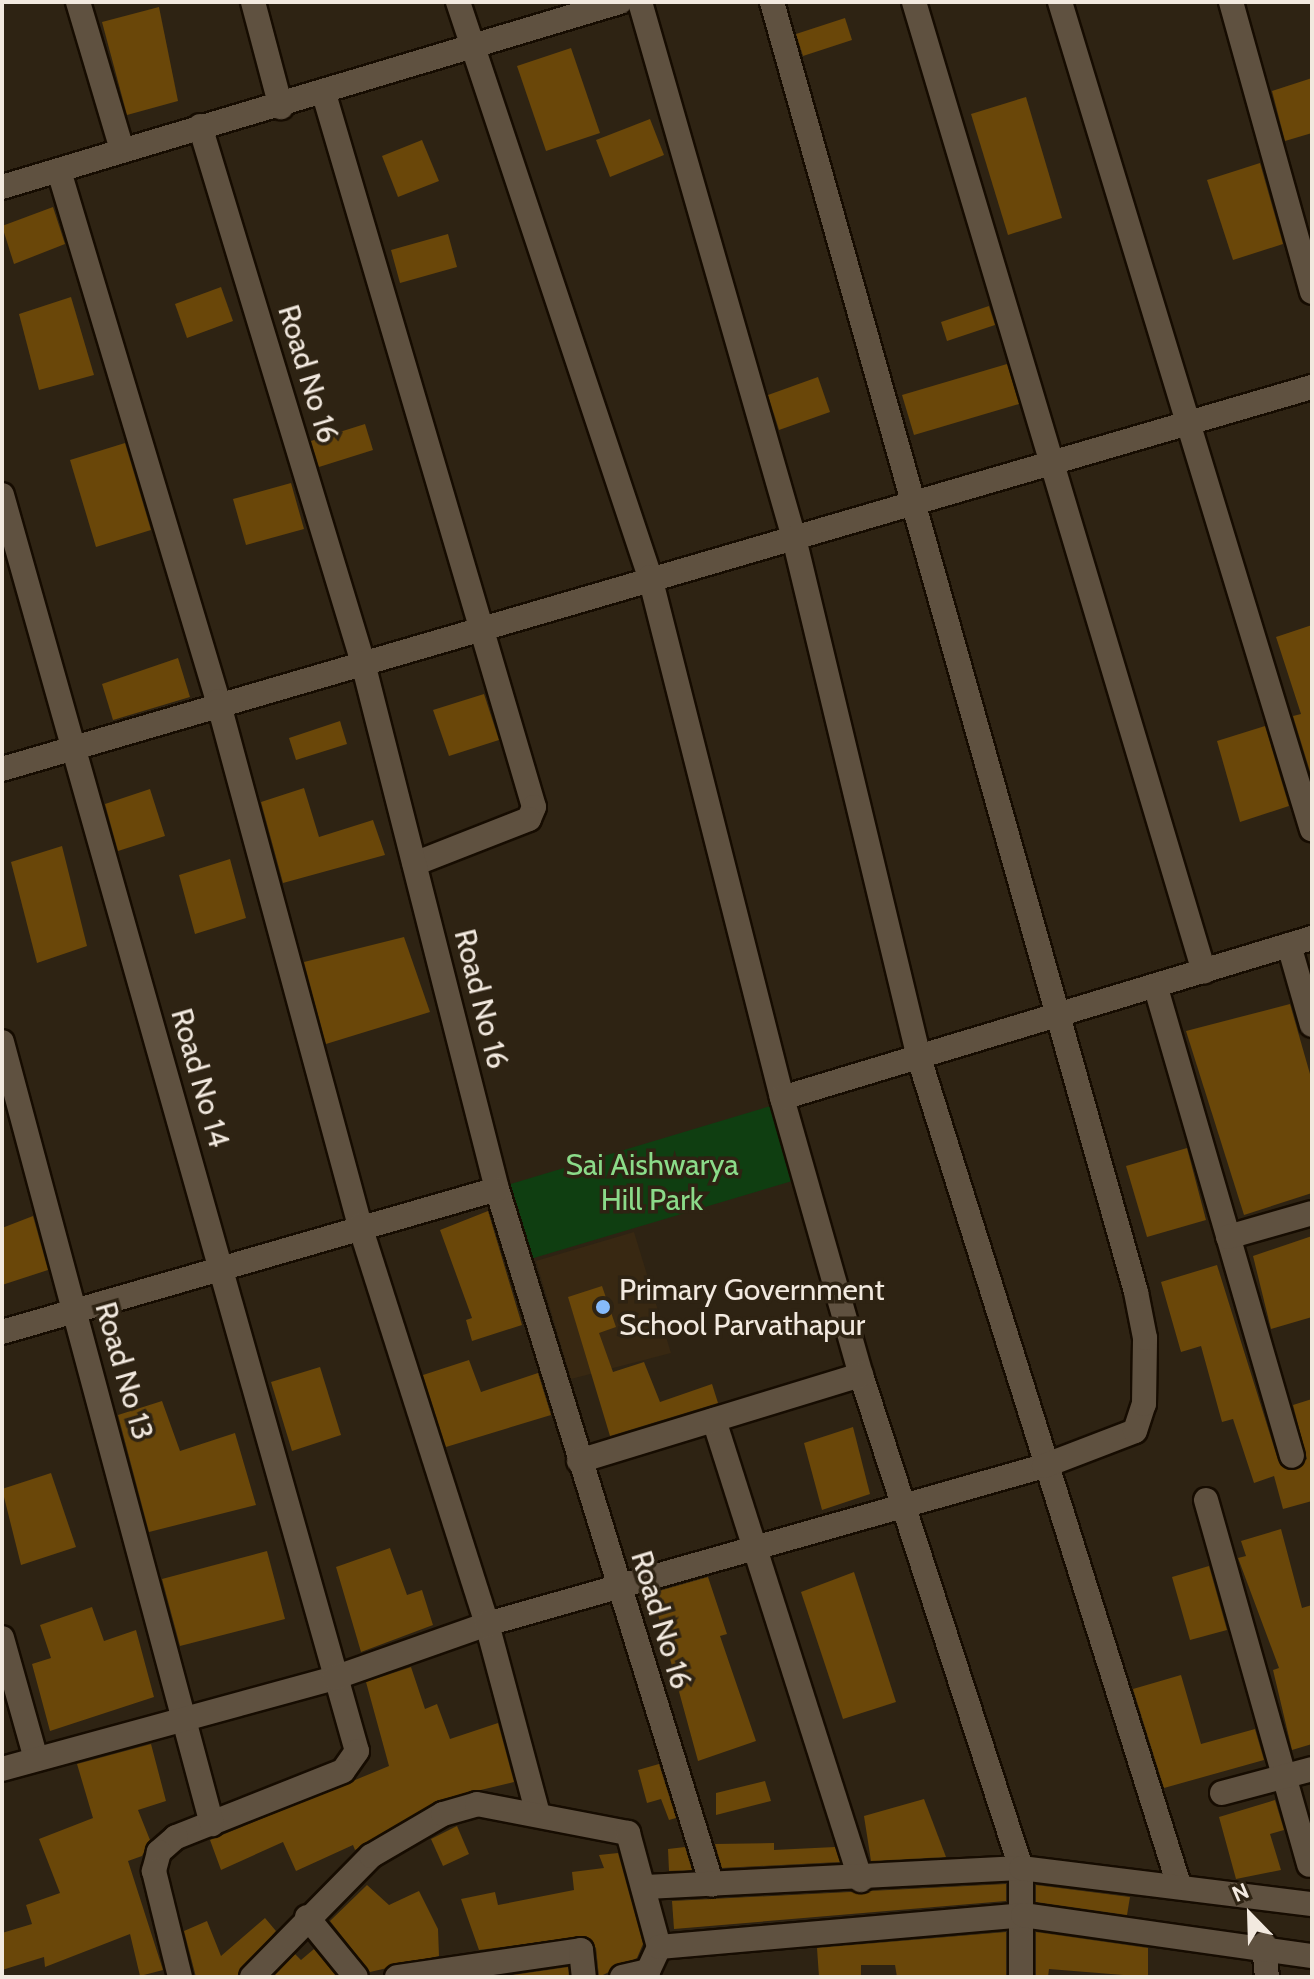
<!DOCTYPE html>
<style>
body{margin:0}
#map{position:relative;width:1314px;height:1979px;overflow:hidden;background:#2e2313;font-family:Cabin,sans-serif}
div>[style]{position:absolute}
[style*='--x']{left:calc(var(--x)*1px);top:calc(var(--y)*1px);width:calc(var(--w)*1px);rotate:calc(var(--a)*1deg)}
.built>*{inset:0;background:#382812}
.green>*{inset:0;background:#0f3e11}
.building>*{inset:0;background:#6a4709}
.roads{filter:drop-shadow(2px 0 #160c01) drop-shadow(-2px 0 #160c01) drop-shadow(0 2px #160c01) drop-shadow(0 -2px #160c01)}
.street>*{height:24px;margin:-12px;padding:0 12px;transform-origin:12px;border-radius:12px;background:#5f5140}
.secondary>*{height:24px;margin:-12px;padding:0 12px;transform-origin:12px;border-radius:12px;background:#5f5140}
.dots>*{width:22px;height:22px;translate:-50% -50%;box-sizing:border-box;border:4px solid #2e2313;border-radius:50%}
span{translate:-50% -50%;white-space:nowrap;text-align:center;line-height:1.15;-webkit-text-stroke:7px #2e2313;paint-order:stroke}
.street-label{font-size:30px;color:#f2e9df}
.park-label{font-size:30px;color:#8bdb89}
.poi-label{font-size:30px;color:#f2e9df}
.left{translate:0 -50%;text-align:left}
.frame{position:absolute;inset:0;border:4px solid #f2e9df;pointer-events:none}
.north{position:absolute;left:1210px;top:1875px;width:80px;height:80px;-webkit-text-stroke:6px #2e2313;paint-order:stroke;rotate:337deg;font-size:22px;font-weight:700;line-height:32px;text-align:center;color:#f2e9df}
.north::after{content:'';display:block;margin:auto;width:28px;height:36px;background:#f2e9df;clip-path:polygon(50% 0,100% 100%,50% 72%,0 100%)}
</style>
<div id="map">
<div class="built">
<i style="clip-path:polygon(634px 1232px,671px 1353px,571px 1379px,536px 1261px)"></i>
</div>
<div class="green">
<i style="clip-path:polygon(777px 1104px,799px 1179px,527px 1260px,504px 1186px)"></i>
</div>
<div class="building">
<i style="clip-path:polygon(159px 7px,178px 101px,127px 115px,102px 22px)"></i>
<i style="clip-path:polygon(845px 18px,852px 40px,803px 56px,796px 34px)"></i>
<i style="clip-path:polygon(571px 48px,600px 133px,546px 151px,517px 66px)"></i>
<i style="clip-path:polygon(1312px 78px,1312px 133px,1285px 141px,1272px 91px)"></i>
<i style="clip-path:polygon(1026px 97px,1062px 218px,1008px 235px,971px 114px)"></i>
<i style="clip-path:polygon(650px 119px,664px 155px,610px 177px,596px 140px)"></i>
<i style="clip-path:polygon(422px 140px,439px 181px,398px 197px,382px 156px)"></i>
<i style="clip-path:polygon(1260px 163px,1283px 244px,1233px 260px,1207px 180px)"></i>
<i style="clip-path:polygon(53px 207px,65px 244px,14px 264px,2px 226px)"></i>
<i style="clip-path:polygon(448px 234px,457px 267px,400px 283px,391px 250px)"></i>
<i style="clip-path:polygon(221px 287px,233px 321px,187px 338px,175px 304px)"></i>
<i style="clip-path:polygon(71px 297px,94px 375px,39px 390px,19px 314px)"></i>
<i style="clip-path:polygon(989px 306px,995px 325px,947px 341px,941px 322px)"></i>
<i style="clip-path:polygon(1007px 364px,1019px 404px,914px 435px,902px 395px)"></i>
<i style="clip-path:polygon(818px 377px,830px 412px,779px 430px,768px 395px)"></i>
<i style="clip-path:polygon(365px 424px,373px 450px,319px 467px,311px 441px)"></i>
<i style="clip-path:polygon(125px 443px,151px 530px,96px 547px,70px 460px)"></i>
<i style="clip-path:polygon(291px 483px,304px 529px,246px 545px,233px 499px)"></i>
<i style="clip-path:polygon(1312px 625px,1312px 778px,1293px 716px,1301px 714px,1276px 637px)"></i>
<i style="clip-path:polygon(178px 658px,190px 697px,113px 720px,102px 684px)"></i>
<i style="clip-path:polygon(484px 694px,499px 740px,449px 756px,433px 710px)"></i>
<i style="clip-path:polygon(340px 721px,347px 744px,296px 760px,289px 738px)"></i>
<i style="clip-path:polygon(1265px 726px,1289px 806px,1240px 822px,1217px 741px)"></i>
<i style="clip-path:polygon(304px 788px,319px 837px,373px 820px,385px 855px,283px 883px,261px 802px)"></i>
<i style="clip-path:polygon(150px 789px,165px 836px,118px 851px,105px 804px)"></i>
<i style="clip-path:polygon(62px 846px,87px 946px,37px 963px,11px 862px)"></i>
<i style="clip-path:polygon(230px 859px,246px 918px,195px 934px,179px 875px)"></i>
<i style="clip-path:polygon(404px 937px,430px 1012px,326px 1044px,304px 962px)"></i>
<i style="clip-path:polygon(1290px 1004px,1312px 1081px,1312px 1193px,1244px 1215px,1186px 1031px)"></i>
<i style="clip-path:polygon(1187px 1148px,1206px 1220px,1147px 1237px,1126px 1166px)"></i>
<i style="clip-path:polygon(488px 1211px,522px 1325px,472px 1341px,466px 1320px,472px 1318px,440px 1230px)"></i>
<i style="clip-path:polygon(33px 1216px,48px 1270px,2px 1285px,2px 1228px)"></i>
<i style="clip-path:polygon(1312px 1236px,1312px 1317px,1271px 1329px,1253px 1256px)"></i>
<i style="clip-path:polygon(1217px 1265px,1278px 1460px,1288px 1470px,1307px 1459px,1293px 1405px,1312px 1399px,1312px 1501px,1283px 1509px,1274px 1476px,1254px 1483px,1233px 1419px,1222px 1422px,1201px 1346px,1181px 1352px,1161px 1282px)"></i>
<i style="clip-path:polygon(602px 1286px,616px 1327px,599px 1333px,613px 1372px,644px 1362px,660px 1402px,712px 1384px,718px 1403px,610px 1436px,568px 1297px)"></i>
<i style="clip-path:polygon(469px 1360px,481px 1392px,538px 1373px,551px 1415px,446px 1447px,423px 1375px)"></i>
<i style="clip-path:polygon(320px 1367px,341px 1435px,292px 1451px,271px 1382px)"></i>
<i style="clip-path:polygon(162px 1401px,180px 1451px,235px 1433px,256px 1505px,149px 1532px,118px 1415px)"></i>
<i style="clip-path:polygon(853px 1427px,870px 1494px,822px 1510px,804px 1443px)"></i>
<i style="clip-path:polygon(51px 1473px,76px 1547px,21px 1565px,2px 1489px)"></i>
<i style="clip-path:polygon(1281px 1529px,1302px 1608px,1312px 1605px,1312px 1744px,1292px 1750px,1273px 1670px,1279px 1668px,1238px 1558px,1246px 1556px,1241px 1541px)"></i>
<i style="clip-path:polygon(390px 1548px,407px 1595px,422px 1590px,433px 1625px,361px 1652px,336px 1567px)"></i>
<i style="clip-path:polygon(267px 1551px,285px 1619px,180px 1646px,162px 1579px)"></i>
<i style="clip-path:polygon(1209px 1566px,1227px 1630px,1190px 1640px,1172px 1577px)"></i>
<i style="clip-path:polygon(854px 1572px,896px 1702px,843px 1719px,801px 1592px)"></i>
<i style="clip-path:polygon(708px 1577px,727px 1634px,720px 1636px,756px 1741px,698px 1761px,652px 1593px)"></i>
<i style="clip-path:polygon(92px 1607px,104px 1641px,136px 1630px,154px 1697px,50px 1731px,32px 1664px,51px 1658px,40px 1625px)"></i>
<i style="clip-path:polygon(411px 1667px,425px 1709px,437px 1704px,450px 1739px,498px 1723px,514px 1782px,439px 1800px,355px 1850px,353px 1845px,296px 1871px,283px 1842px,221px 1870px,210px 1840px,389px 1766px,366px 1682px)"></i>
<i style="clip-path:polygon(1181px 1675px,1201px 1744px,1255px 1729px,1264px 1760px,1164px 1788px,1133px 1689px)"></i>
<i style="clip-path:polygon(151px 1744px,166px 1801px,138px 1810px,150px 1840px,142px 1856px,128px 1861px,163px 1970px,140px 1976px,130px 1934px,45px 1967px,44px 1957px,2px 1970px,2px 1933px,32px 1924px,26px 1905px,60px 1893px,39px 1839px,93px 1818px,77px 1764px)"></i>
<i style="clip-path:polygon(659px 1764px,676px 1818px,669px 1820px,661px 1799px,647px 1803px,638px 1770px)"></i>
<i style="clip-path:polygon(765px 1781px,771px 1801px,716px 1815px,716px 1793px)"></i>
<i style="clip-path:polygon(924px 1799px,946px 1857px,871px 1861px,864px 1816px)"></i>
<i style="clip-path:polygon(1275px 1800px,1284px 1830px,1270px 1834px,1281px 1870px,1236px 1879px,1219px 1817px)"></i>
<i style="clip-path:polygon(457px 1826px,469px 1854px,443px 1866px,431px 1839px)"></i>
<i style="clip-path:polygon(774px 1843px,774px 1850px,835px 1847px,840px 1862px,722px 1868px,715px 1844px)"></i>
<i style="clip-path:polygon(685px 1847px,692px 1870px,669px 1871px,668px 1849px)"></i>
<i style="clip-path:polygon(618px 1853px,643px 1944px,637px 1958px,599px 1977px,596px 1948px,586px 1936px,479px 1950px,461px 1899px,495px 1892px,498px 1905px,574px 1890px,572px 1872px,604px 1868px,599px 1855px)"></i>
<i style="clip-path:polygon(1006px 1884px,1006px 1901px,674px 1929px,672px 1901px)"></i>
<i style="clip-path:polygon(367px 1885px,389px 1905px,419px 1891px,438px 1929px,439px 1956px,370px 1972px,330px 1921px)"></i>
<i style="clip-path:polygon(1036px 1885px,1130px 1897px,1127px 1915px,1036px 1902px)"></i>
<i style="clip-path:polygon(265px 1918px,276px 1931px,237px 1977px,196px 1977px,184px 1931px,207px 1921px,221px 1956px)"></i>
<i style="clip-path:polygon(1006px 1932px,1006px 1977px,897px 1977px,895px 1965px,861px 1965px,861px 1977px,819px 1977px,817px 1948px)"></i>
<i style="clip-path:polygon(1036px 1932px,1148px 1948px,1148px 1977px,1049px 1969px,1048px 1977px,1036px 1977px)"></i>
<i style="clip-path:polygon(314px 1949px,337px 1977px,273px 1977px,295px 1954px,301px 1960px)"></i>
<i style="clip-path:polygon(568px 1967px,569px 1977px,500px 1977px)"></i>
</div>
<div class="roads">
<div class="street">
<i style="--x:78;--y:2;--w:154;--a:73.4"></i>
<i style="--x:253;--y:2;--w:109;--a:75.1"></i>
<i style="--x:458;--y:2;--w:606;--a:71.54"></i>
<i style="--x:650;--y:577;--w:537;--a:75.78"></i>
<i style="--x:782;--y:1098;--w:288;--a:74.1"></i>
<i style="--x:861;--y:1375;--w:518;--a:72.02"></i>
<i style="--x:1021;--y:1868;--w:109;--a:90"></i>
<i style="--x:640;--y:2;--w:558;--a:73.97"></i>
<i style="--x:794;--y:538;--w:535;--a:76.48"></i>
<i style="--x:919;--y:1058;--w:864;--a:72.55"></i>
<i style="--x:914;--y:2;--w:1012;--a:73.35"></i>
<i style="--x:1060;--y:2;--w:865;--a:73.07"></i>
<i style="--x:1231;--y:2;--w:301;--a:74.4"></i>
<i style="--x:324;--y:94;--w:743;--a:73.59"></i>
<i style="--x:534;--y:807;--w:13;--a:113"></i>
<i style="--x:529;--y:819;--w:123;--a:158.6"></i>
<i style="--x:200;--y:126;--w:561;--a:73.11"></i>
<i style="--x:363;--y:663;--w:543;--a:75.71"></i>
<i style="--x:497;--y:1189;--w:728;--a:72.83"></i>
<i style="--x:59;--y:171;--w:553;--a:73.3"></i>
<i style="--x:218;--y:701;--w:544;--a:74.86"></i>
<i style="--x:360;--y:1226;--w:418;--a:72.3"></i>
<i style="--x:487;--y:1624;--w:194;--a:75"></i>
<i style="--x:2;--y:495;--w:1305;--a:74.22"></i>
<i style="--x:357;--y:1751;--w:24;--a:125"></i>
<i style="--x:343;--y:1771;--w:180;--a:158.4"></i>
<i style="--x:176;--y:1837;--w:23;--a:139"></i>
<i style="--x:159;--y:1852;--w:20;--a:105"></i>
<i style="--x:154;--y:1871;--w:109;--a:76.2"></i>
<i style="--x:2;--y:769;--w:1365;--a:-16.26"></i>
<i style="--x:1289;--y:945;--w:83;--a:74"></i>
<i style="--x:1156;--y:988;--w:487;--a:73.8"></i>
<i style="--x:2;--y:1042;--w:810;--a:74.97"></i>
<i style="--x:782;--y:1098;--w:554;--a:-16.8"></i>
<i style="--x:1228;--y:1237;--w:87;--a:-15.9"></i>
<i style="--x:2;--y:1332;--w:515;--a:-16.11"></i>
<i style="--x:714;--y:1420;--w:483;--a:72.3"></i>
<i style="--x:579;--y:1461;--w:295;--a:-17"></i>
<i style="--x:1206;--y:1500;--w:379;--a:74.2"></i>
<i style="--x:2;--y:1638;--w:126;--a:74.3"></i>
<i style="--x:2;--y:1769;--w:344;--a:-15.3"></i>
<i style="--x:334;--y:1678;--w:162;--a:-19.4"></i>
<i style="--x:487;--y:1624;--w:579;--a:-15.84"></i>
<i style="--x:1044;--y:1466;--w:97;--a:-21"></i>
<i style="--x:1135;--y:1431;--w:28;--a:-72"></i>
<i style="--x:1144;--y:1404;--w:66;--a:-89.1"></i>
<i style="--x:1145;--y:1338;--w:47;--a:-101.1"></i>
<i style="--x:1136;--y:1292;--w:1340;--a:-105.76"></i>
<i style="--x:1222;--y:1793;--w:93;--a:-14.9"></i>
<i style="--x:646;--y:1887;--w:375;--a:-2.9"></i>
<i style="--x:1021;--y:1868;--w:293;--a:7.1"></i>
<i style="--x:307;--y:1917;--w:77;--a:50.8"></i>
<i style="--x:1264;--y:1944;--w:33;--a:85"></i>
<i style="--x:252;--y:1977;--w:170;--a:-45.5"></i>
<i style="--x:371;--y:1856;--w:83;--a:-30.3"></i>
<i style="--x:443;--y:1814;--w:35;--a:-16"></i>
<i style="--x:477;--y:1804;--w:154;--a:10.9"></i>
<i style="--x:628;--y:1833;--w:118;--a:74.8"></i>
<i style="--x:397;--y:1977;--w:186;--a:-8.3"></i>
<i style="--x:581;--y:1950;--w:27;--a:84"></i>
<i style="--x:622;--y:1977;--w:27;--a:-13"></i>
<i style="--x:648;--y:1971;--w:26;--a:-65"></i>
<i style="--x:659;--y:1947;--w:365;--a:-5"></i>
<i style="--x:1023;--y:1915;--w:292;--a:8.1"></i>
</div>
<div class="secondary">
<i style="--x:2;--y:187;--w:645;--a:-16.67"></i>
</div>
</div>
<div class="dots">
<i style="left:603px;top:1307px;background:#86bbfb"></i>
</div>
<div class="street-label">
<span style="left:308px;top:374px;rotate:73deg">Road No 16</span>
<span style="left:481px;top:999px;rotate:76deg">Road No 16</span>
<span style="left:200px;top:1078px;rotate:74deg">Road No 14</span>
<span style="left:124px;top:1371px;rotate:74deg">Road No 13</span>
<span style="left:661px;top:1620px;rotate:73deg">Road No 16</span>
</div>
<div class="park-label">
<span style="left:652px;top:1182px">Sai Aishwarya<br>Hill Park</span>
</div>
<div class="poi-label">
<span class="left" style="left:619px;top:1307px">Primary Government<br>School Parvathapur</span>
</div>
<div class="frame"></div>
<div class="north">N</div>
</div>
